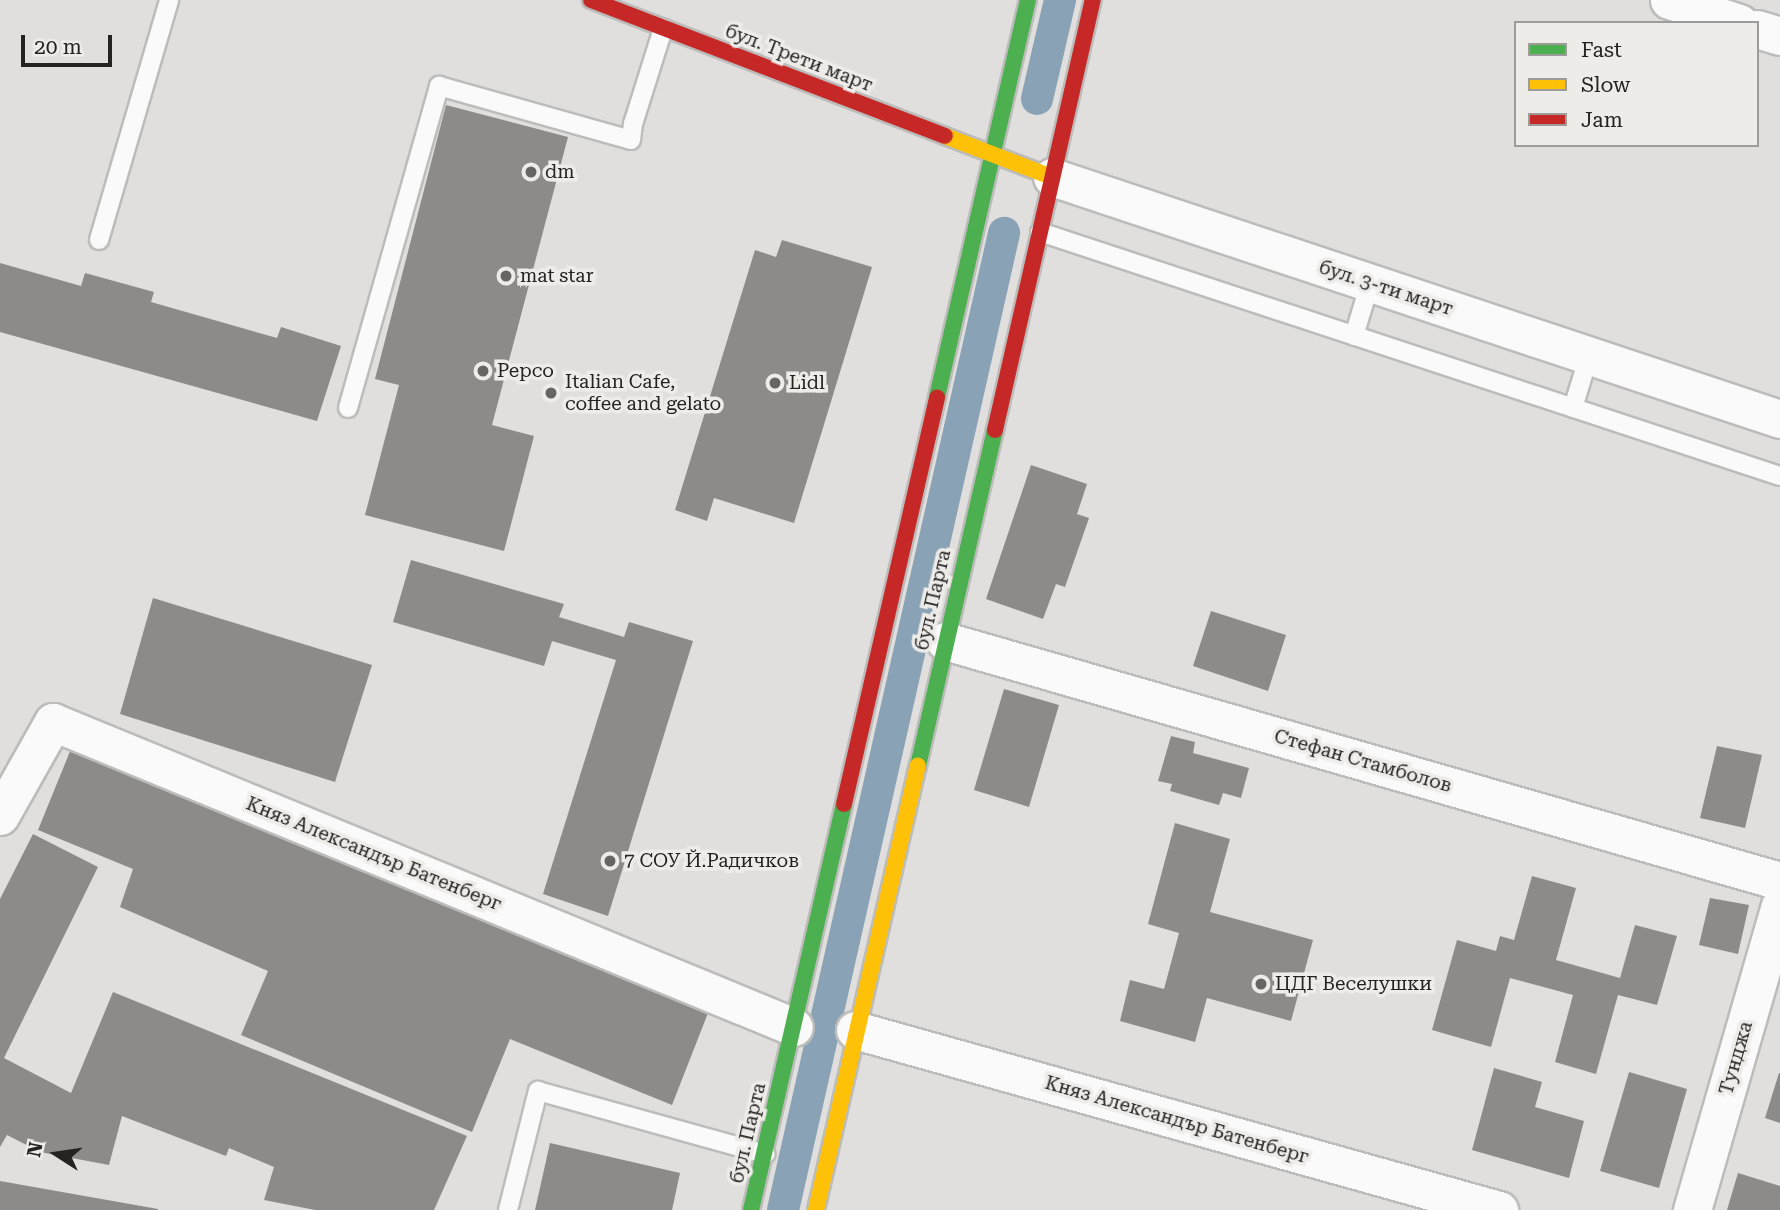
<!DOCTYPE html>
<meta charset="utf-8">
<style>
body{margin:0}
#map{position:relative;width:1780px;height:1210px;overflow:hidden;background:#e0dfdd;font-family:"Roboto Serif",serif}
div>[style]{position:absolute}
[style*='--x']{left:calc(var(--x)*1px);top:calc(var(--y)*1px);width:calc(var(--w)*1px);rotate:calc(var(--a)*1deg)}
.canal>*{height:32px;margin:-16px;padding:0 16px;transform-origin:16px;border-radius:16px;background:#89a2b5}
.building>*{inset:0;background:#8c8b8a}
.roads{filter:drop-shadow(2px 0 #bcbcba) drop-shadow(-2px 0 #bcbcba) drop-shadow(0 2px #bcbcba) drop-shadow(0 -2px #bcbcba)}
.lane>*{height:18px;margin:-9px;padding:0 9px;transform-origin:9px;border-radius:9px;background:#fafafa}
.street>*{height:37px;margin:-18.5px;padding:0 18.5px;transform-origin:18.5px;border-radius:18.5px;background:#fafafa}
.fast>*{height:16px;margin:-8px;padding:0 8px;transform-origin:8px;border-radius:8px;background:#4caf50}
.slow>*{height:16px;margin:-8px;padding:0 8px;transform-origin:8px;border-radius:8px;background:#ffc107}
.jam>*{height:16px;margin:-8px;padding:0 8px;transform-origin:8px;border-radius:8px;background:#c62828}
.dots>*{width:19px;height:19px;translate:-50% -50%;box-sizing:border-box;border:4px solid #eeece9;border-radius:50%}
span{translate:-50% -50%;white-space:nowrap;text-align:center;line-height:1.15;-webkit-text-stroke:7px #eeece9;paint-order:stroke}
.street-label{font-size:19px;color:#242322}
.poi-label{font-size:19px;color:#242322}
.left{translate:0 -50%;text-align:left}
.legend{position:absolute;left:1514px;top:21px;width:245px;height:126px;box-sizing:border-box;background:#eeece9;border:2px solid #9d9c99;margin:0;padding:9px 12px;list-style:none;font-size:21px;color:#242322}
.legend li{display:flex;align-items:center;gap:14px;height:35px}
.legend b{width:35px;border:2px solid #9d9c99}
.north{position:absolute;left:21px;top:1119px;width:70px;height:70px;-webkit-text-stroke:5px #eeece9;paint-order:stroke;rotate:282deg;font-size:19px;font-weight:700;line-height:28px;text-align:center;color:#242322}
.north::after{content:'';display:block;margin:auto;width:24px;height:32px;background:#242322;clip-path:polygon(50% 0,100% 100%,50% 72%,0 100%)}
.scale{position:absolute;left:21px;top:35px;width:91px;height:32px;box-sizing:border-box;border:4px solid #242322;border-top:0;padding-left:9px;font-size:21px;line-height:24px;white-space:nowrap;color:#242322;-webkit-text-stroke:5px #eeece9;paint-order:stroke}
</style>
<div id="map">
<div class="canal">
<i style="--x:1037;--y:99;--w:102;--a:-76.9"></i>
<i style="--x:783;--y:1210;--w:1002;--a:-77.25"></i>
</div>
<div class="building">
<i style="clip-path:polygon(446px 105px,568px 137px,492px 425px,534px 436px,504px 551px,365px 515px,399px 385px,375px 379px)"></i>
<i style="clip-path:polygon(782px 240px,872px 267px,794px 523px,714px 498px,707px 521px,675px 510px,755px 250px,776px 257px)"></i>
<i style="clip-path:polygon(0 263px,81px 286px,85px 273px,154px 292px,151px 302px,277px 338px,281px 327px,341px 346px,317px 421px,0 332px)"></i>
<i style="clip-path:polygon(1031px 465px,1087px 484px,1077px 514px,1089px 518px,1065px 587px,1056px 584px,1043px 619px,986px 599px)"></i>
<i style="clip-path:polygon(411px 560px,564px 604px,559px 617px,624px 637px,629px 622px,693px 641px,608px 916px,543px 894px,616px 660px,552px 641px,544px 666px,393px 622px)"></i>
<i style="clip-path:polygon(153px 598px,372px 665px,335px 782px,120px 714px)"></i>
<i style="clip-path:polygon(1211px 611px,1286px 635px,1268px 691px,1193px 666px)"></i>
<i style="clip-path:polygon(1004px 689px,1059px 705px,1029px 807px,974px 790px)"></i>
<i style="clip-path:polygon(1171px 736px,1195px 742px,1193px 753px,1249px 768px,1241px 798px,1223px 793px,1219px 805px,1170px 791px,1172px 784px,1158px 781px)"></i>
<i style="clip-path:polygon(73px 744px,708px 1013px,672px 1105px,510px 1039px,472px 1132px,241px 1035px,268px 971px,120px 907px,133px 869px,38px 830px)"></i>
<i style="clip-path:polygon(1717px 746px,1762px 755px,1745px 828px,1700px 818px)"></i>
<i style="clip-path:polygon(1175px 823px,1230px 839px,1210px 912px,1313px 940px,1291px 1021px,1207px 998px,1195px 1042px,1120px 1021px,1130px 980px,1164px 989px,1179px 933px,1148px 924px)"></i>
<i style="clip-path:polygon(33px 834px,98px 867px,4px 1058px,71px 1093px,113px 992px,467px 1136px,434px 1210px,315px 1210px,264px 1200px,274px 1167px,229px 1148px,226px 1156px,122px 1116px,109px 1165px,40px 1152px,7px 1135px,0 1147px,0 899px)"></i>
<i style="clip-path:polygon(1532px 876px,1576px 888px,1556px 960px,1620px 978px,1635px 925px,1677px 936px,1657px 1005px,1618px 995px,1596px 1074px,1555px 1062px,1573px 995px,1510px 978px,1491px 1047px,1432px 1030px,1457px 940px,1496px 951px,1500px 936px,1514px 940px)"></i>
<i style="clip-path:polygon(1710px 898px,1749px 905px,1738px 954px,1699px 945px)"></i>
<i style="clip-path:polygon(1494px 1068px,1542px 1082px,1535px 1107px,1584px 1121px,1569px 1178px,1472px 1150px)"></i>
<i style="clip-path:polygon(1629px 1072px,1687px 1089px,1659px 1188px,1600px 1171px)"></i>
<i style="clip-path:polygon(1779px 1073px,1780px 1073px,1780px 1123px,1765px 1118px)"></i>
<i style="clip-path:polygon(550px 1143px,680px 1173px,672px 1210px,535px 1210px)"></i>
<i style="clip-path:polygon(1738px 1173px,1780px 1186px,1780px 1210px,1727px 1210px)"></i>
<i style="clip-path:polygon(0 1181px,158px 1209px,158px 1210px,0 1210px)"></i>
</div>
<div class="roads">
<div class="lane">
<i style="--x:1040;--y:232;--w:779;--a:18.25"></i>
<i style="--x:99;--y:240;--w:250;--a:-73.7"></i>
<i style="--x:1354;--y:336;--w:55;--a:-73.2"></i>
<i style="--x:348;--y:408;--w:335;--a:-74.2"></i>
<i style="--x:439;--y:86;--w:199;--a:15.7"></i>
<i style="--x:631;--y:140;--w:16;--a:-83"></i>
<i style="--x:633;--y:124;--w:100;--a:-72.5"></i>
<i style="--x:1573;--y:408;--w:55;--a:-73.2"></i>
<i style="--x:508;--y:1210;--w:123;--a:-75.9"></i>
<i style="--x:538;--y:1091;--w:236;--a:15.5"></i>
</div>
<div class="street">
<i style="--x:1669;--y:0;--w:74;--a:18.2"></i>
<i style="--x:1757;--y:29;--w:24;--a:17"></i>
<i style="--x:1052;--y:177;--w:767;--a:18.39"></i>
<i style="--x:945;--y:641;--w:869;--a:16.04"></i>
<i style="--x:0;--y:816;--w:108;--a:-60.6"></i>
<i style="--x:53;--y:722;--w:801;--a:22.37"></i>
<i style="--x:855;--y:1030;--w:669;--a:15.62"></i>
<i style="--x:1692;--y:1210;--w:316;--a:-73.9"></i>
</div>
<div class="fast">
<i style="--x:937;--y:397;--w:407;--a:-77.1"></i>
<i style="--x:918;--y:766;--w:345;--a:-77.1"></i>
<i style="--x:751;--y:1210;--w:417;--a:-77.1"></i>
</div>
<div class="slow">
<i style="--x:945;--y:136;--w:115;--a:21"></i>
<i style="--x:816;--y:1210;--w:456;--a:-77.1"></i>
</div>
<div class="jam">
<i style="--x:591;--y:0;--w:379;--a:21"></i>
<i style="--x:995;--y:430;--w:441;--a:-77.2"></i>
<i style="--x:844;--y:804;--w:417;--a:-77.1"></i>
</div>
</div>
<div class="dots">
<i style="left:531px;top:172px;background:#666563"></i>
<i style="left:506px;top:276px;background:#666563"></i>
<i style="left:483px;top:371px;background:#666563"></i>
<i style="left:775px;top:383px;background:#666563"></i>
<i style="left:551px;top:393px;background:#666563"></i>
<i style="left:610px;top:861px;background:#666563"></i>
<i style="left:1261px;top:984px;background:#666563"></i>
</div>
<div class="street-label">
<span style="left:799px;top:58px;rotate:21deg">бул. Трети март</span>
<span style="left:1386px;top:288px;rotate:18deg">бул. 3-ти март</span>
<span style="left:933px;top:600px;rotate:-77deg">бул. Парта</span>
<span style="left:1363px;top:761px;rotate:16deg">Стефан Стамболов</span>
<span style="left:374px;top:854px;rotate:22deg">Княз Александър Батенберг</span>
<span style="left:1736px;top:1058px;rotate:-74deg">Тунджа</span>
<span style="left:1177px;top:1120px;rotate:16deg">Княз Александър Батенберг</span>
<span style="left:748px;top:1133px;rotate:-77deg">бул. Парта</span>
</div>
<div class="poi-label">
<span class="left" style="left:545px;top:172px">dm</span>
<span class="left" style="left:520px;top:276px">mat star</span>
<span class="left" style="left:497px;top:371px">Pepco</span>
<span class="left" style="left:565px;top:393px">Italian Cafe,<br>coffee and gelato</span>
<span class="left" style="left:789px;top:383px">Lidl</span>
<span class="left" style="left:624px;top:861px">7 СОУ Й.Радичков</span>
<span class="left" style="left:1275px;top:984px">ЦДГ Веселушки</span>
</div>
<ul class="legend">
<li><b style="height:9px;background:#4caf50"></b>Fast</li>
<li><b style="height:9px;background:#ffc107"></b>Slow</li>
<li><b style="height:9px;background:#c62828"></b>Jam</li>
</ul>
<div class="north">N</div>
<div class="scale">20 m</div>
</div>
